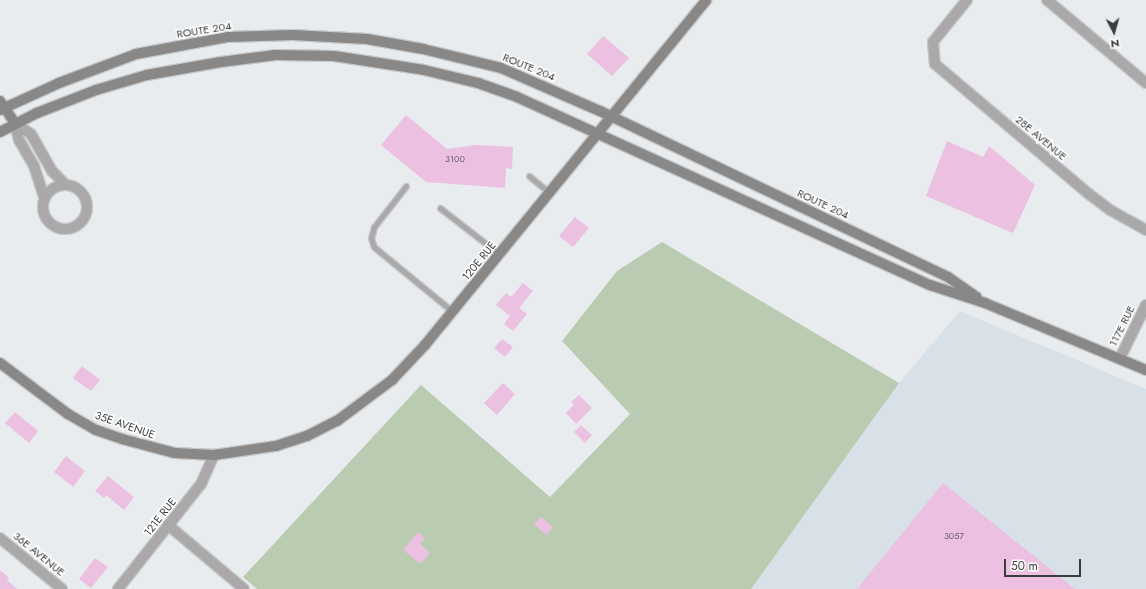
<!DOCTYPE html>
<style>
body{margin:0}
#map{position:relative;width:1146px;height:589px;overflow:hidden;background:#e9ecef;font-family:Jost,sans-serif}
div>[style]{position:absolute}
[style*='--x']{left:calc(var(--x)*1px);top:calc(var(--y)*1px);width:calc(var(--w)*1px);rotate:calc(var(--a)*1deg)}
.built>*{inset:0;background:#d8e1e8}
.green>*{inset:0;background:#b9cbb0}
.building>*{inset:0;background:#ebc0e0}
.roads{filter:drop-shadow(1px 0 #c6c9cb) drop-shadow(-1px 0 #c6c9cb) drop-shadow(0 1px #c6c9cb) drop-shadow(0 -1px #c6c9cb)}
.lane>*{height:5px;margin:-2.5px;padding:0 2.5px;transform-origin:2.5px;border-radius:2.5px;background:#aaa8a8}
.street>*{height:10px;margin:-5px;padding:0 5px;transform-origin:5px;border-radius:5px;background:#aaa8a8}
.street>.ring{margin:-5px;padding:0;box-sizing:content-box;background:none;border:10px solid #aaa8a8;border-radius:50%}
.secondary>*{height:10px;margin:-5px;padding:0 5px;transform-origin:5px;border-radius:5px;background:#8a8887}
span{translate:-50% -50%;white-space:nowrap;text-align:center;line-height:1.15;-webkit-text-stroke:3px #fff;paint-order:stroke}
.number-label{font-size:9px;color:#665d66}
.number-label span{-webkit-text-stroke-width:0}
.street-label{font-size:11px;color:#3a3c3d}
.north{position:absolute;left:1094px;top:12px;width:40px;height:40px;-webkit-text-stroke:3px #fff;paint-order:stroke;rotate:174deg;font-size:11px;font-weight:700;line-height:16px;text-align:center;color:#3a3c3d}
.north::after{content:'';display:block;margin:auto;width:14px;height:18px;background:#3a3c3d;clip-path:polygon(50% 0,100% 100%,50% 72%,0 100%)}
.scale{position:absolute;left:1004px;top:559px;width:77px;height:18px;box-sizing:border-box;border:2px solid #3a3c3d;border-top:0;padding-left:5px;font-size:12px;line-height:14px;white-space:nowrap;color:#3a3c3d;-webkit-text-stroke:3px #fff;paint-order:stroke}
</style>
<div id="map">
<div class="built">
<i style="clip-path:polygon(960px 311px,1146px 389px,1146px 589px,751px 589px,899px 383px)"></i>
</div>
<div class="green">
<i style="clip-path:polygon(662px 242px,899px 383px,751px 589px,257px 589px,243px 577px,421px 385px,550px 497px,630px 414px,562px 341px,617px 271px)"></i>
</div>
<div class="building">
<i style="clip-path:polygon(603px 36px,629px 58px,612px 76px,587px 54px)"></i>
<i style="clip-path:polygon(406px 115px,447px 149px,476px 145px,513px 147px,512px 169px,506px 168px,505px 188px,426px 182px,381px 145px)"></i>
<i style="clip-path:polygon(947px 141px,983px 157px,989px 146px,1035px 185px,1013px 233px,926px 196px)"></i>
<i style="clip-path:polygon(575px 217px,589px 228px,573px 247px,559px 236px)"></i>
<i style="clip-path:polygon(523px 283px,533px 291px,519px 308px,527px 314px,513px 331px,504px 324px,510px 316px,496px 305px,506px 293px,511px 297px)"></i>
<i style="clip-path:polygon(502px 339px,513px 347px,505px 357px,494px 348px)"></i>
<i style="clip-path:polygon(82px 366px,100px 380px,91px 391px,73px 378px)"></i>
<i style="clip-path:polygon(503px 383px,515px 394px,497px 415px,484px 403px)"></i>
<i style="clip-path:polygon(579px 395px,592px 408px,576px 424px,566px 413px,574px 405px,571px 402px)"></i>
<i style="clip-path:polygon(15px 412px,38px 431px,29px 443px,5px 423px)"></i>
<i style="clip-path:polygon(581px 425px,592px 435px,585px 443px,574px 432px)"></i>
<i style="clip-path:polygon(66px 456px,85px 471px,73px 487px,54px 472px)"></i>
<i style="clip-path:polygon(108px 476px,134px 497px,124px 510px,106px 495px,104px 498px,95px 491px)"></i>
<i style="clip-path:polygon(943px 483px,1075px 589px,857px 589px)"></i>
<i style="clip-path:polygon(541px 517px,553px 527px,547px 535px,534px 525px)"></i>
<i style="clip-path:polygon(418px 532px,425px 538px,420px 544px,430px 553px,421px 564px,403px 550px)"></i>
<i style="clip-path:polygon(95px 558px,108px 567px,91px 588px,79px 579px)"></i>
<i style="clip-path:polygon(0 570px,9px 578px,7px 580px,17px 589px,0 589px)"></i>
</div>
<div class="roads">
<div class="lane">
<i style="--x:529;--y:176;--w:27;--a:39"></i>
<i style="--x:406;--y:186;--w:52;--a:128"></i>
<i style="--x:374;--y:227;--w:11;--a:105"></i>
<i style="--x:371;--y:238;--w:9;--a:72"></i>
<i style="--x:374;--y:247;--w:102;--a:39.4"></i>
<i style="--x:440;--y:208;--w:75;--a:37.9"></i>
</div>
<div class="street">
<i style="--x:967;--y:0;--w:54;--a:129"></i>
<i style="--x:933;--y:42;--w:22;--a:85"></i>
<i style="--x:935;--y:64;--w:202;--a:40.2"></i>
<i style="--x:1089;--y:194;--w:26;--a:37"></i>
<i style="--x:1110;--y:210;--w:41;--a:29.1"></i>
<i style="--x:1047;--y:0;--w:129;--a:40"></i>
<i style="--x:15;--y:123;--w:19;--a:35"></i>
<i style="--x:31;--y:134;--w:43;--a:60.4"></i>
<i style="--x:52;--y:171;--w:18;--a:45"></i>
<i style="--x:15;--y:123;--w:17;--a:77"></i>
<i style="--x:19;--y:140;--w:30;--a:60"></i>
<i style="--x:34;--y:166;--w:33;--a:72"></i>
<i class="ring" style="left:43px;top:185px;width:34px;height:34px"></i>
<i style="--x:1120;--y:358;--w:59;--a:-63.9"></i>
<i style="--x:168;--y:525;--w:99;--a:40.1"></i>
<i style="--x:0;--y:538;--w:80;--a:39.4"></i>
<i style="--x:118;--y:589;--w:134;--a:-51.7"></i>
<i style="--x:201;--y:484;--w:32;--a:-66"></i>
</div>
<div class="secondary">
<i style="--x:0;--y:101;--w:27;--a:56"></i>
<i style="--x:0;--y:110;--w:65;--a:-24.6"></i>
<i style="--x:59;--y:83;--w:82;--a:-20.6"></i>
<i style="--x:136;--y:54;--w:94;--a:-10.5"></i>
<i style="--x:228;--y:37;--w:65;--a:-1.8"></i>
<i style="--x:293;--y:35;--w:74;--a:3.1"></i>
<i style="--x:367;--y:39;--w:57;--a:10.1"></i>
<i style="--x:423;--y:49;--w:80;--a:13.7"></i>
<i style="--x:501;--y:68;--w:108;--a:23.5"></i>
<i style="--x:600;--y:111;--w:386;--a:25.5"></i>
<i style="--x:948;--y:277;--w:35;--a:35"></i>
<i style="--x:0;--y:132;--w:42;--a:-27.2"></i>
<i style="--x:37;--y:113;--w:63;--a:-21.3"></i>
<i style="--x:96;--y:90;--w:53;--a:-16.4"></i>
<i style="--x:147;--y:75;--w:75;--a:-10"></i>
<i style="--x:221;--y:62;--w:55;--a:-7.3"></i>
<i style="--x:276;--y:55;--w:58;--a:1"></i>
<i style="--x:334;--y:56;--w:91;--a:8.8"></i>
<i style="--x:424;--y:70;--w:56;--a:13.5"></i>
<i style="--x:478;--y:83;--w:41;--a:19.7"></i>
<i style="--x:517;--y:97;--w:454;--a:24.5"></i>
<i style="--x:930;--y:285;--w:58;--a:18.1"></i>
<i style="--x:985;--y:303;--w:174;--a:22.6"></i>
<i style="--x:0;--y:363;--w:85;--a:36.9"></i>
<i style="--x:68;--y:414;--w:32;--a:30"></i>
<i style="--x:96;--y:430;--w:28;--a:19"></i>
<i style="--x:122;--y:439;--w:55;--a:14.8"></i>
<i style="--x:175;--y:453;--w:39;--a:3"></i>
<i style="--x:214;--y:455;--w:63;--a:-8.3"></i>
<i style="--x:276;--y:446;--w:33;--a:-18"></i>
<i style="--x:307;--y:436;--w:34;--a:-27"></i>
<i style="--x:337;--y:421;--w:69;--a:-36.7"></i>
<i style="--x:392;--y:380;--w:48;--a:-46.7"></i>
<i style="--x:425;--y:345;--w:445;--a:-50.8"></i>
</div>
</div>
<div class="number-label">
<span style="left:455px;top:159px">3100</span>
<span style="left:954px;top:536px">3057</span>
</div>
<div class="street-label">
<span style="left:204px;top:30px;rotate:-9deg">ROUTE 204</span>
<span style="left:529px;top:67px;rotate:22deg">ROUTE 204</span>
<span style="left:1041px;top:138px;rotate:40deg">28E AVENUE</span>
<span style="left:823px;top:204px;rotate:25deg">ROUTE 204</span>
<span style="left:479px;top:261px;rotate:-51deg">120E RUE</span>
<span style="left:1122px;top:326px;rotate:-64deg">117E RUE</span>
<span style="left:125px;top:425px;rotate:19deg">35E AVENUE</span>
<span style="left:160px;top:517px;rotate:-52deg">121E RUE</span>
<span style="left:39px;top:554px;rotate:39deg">36E AVENUE</span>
</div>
<div class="north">N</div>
<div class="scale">50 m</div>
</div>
